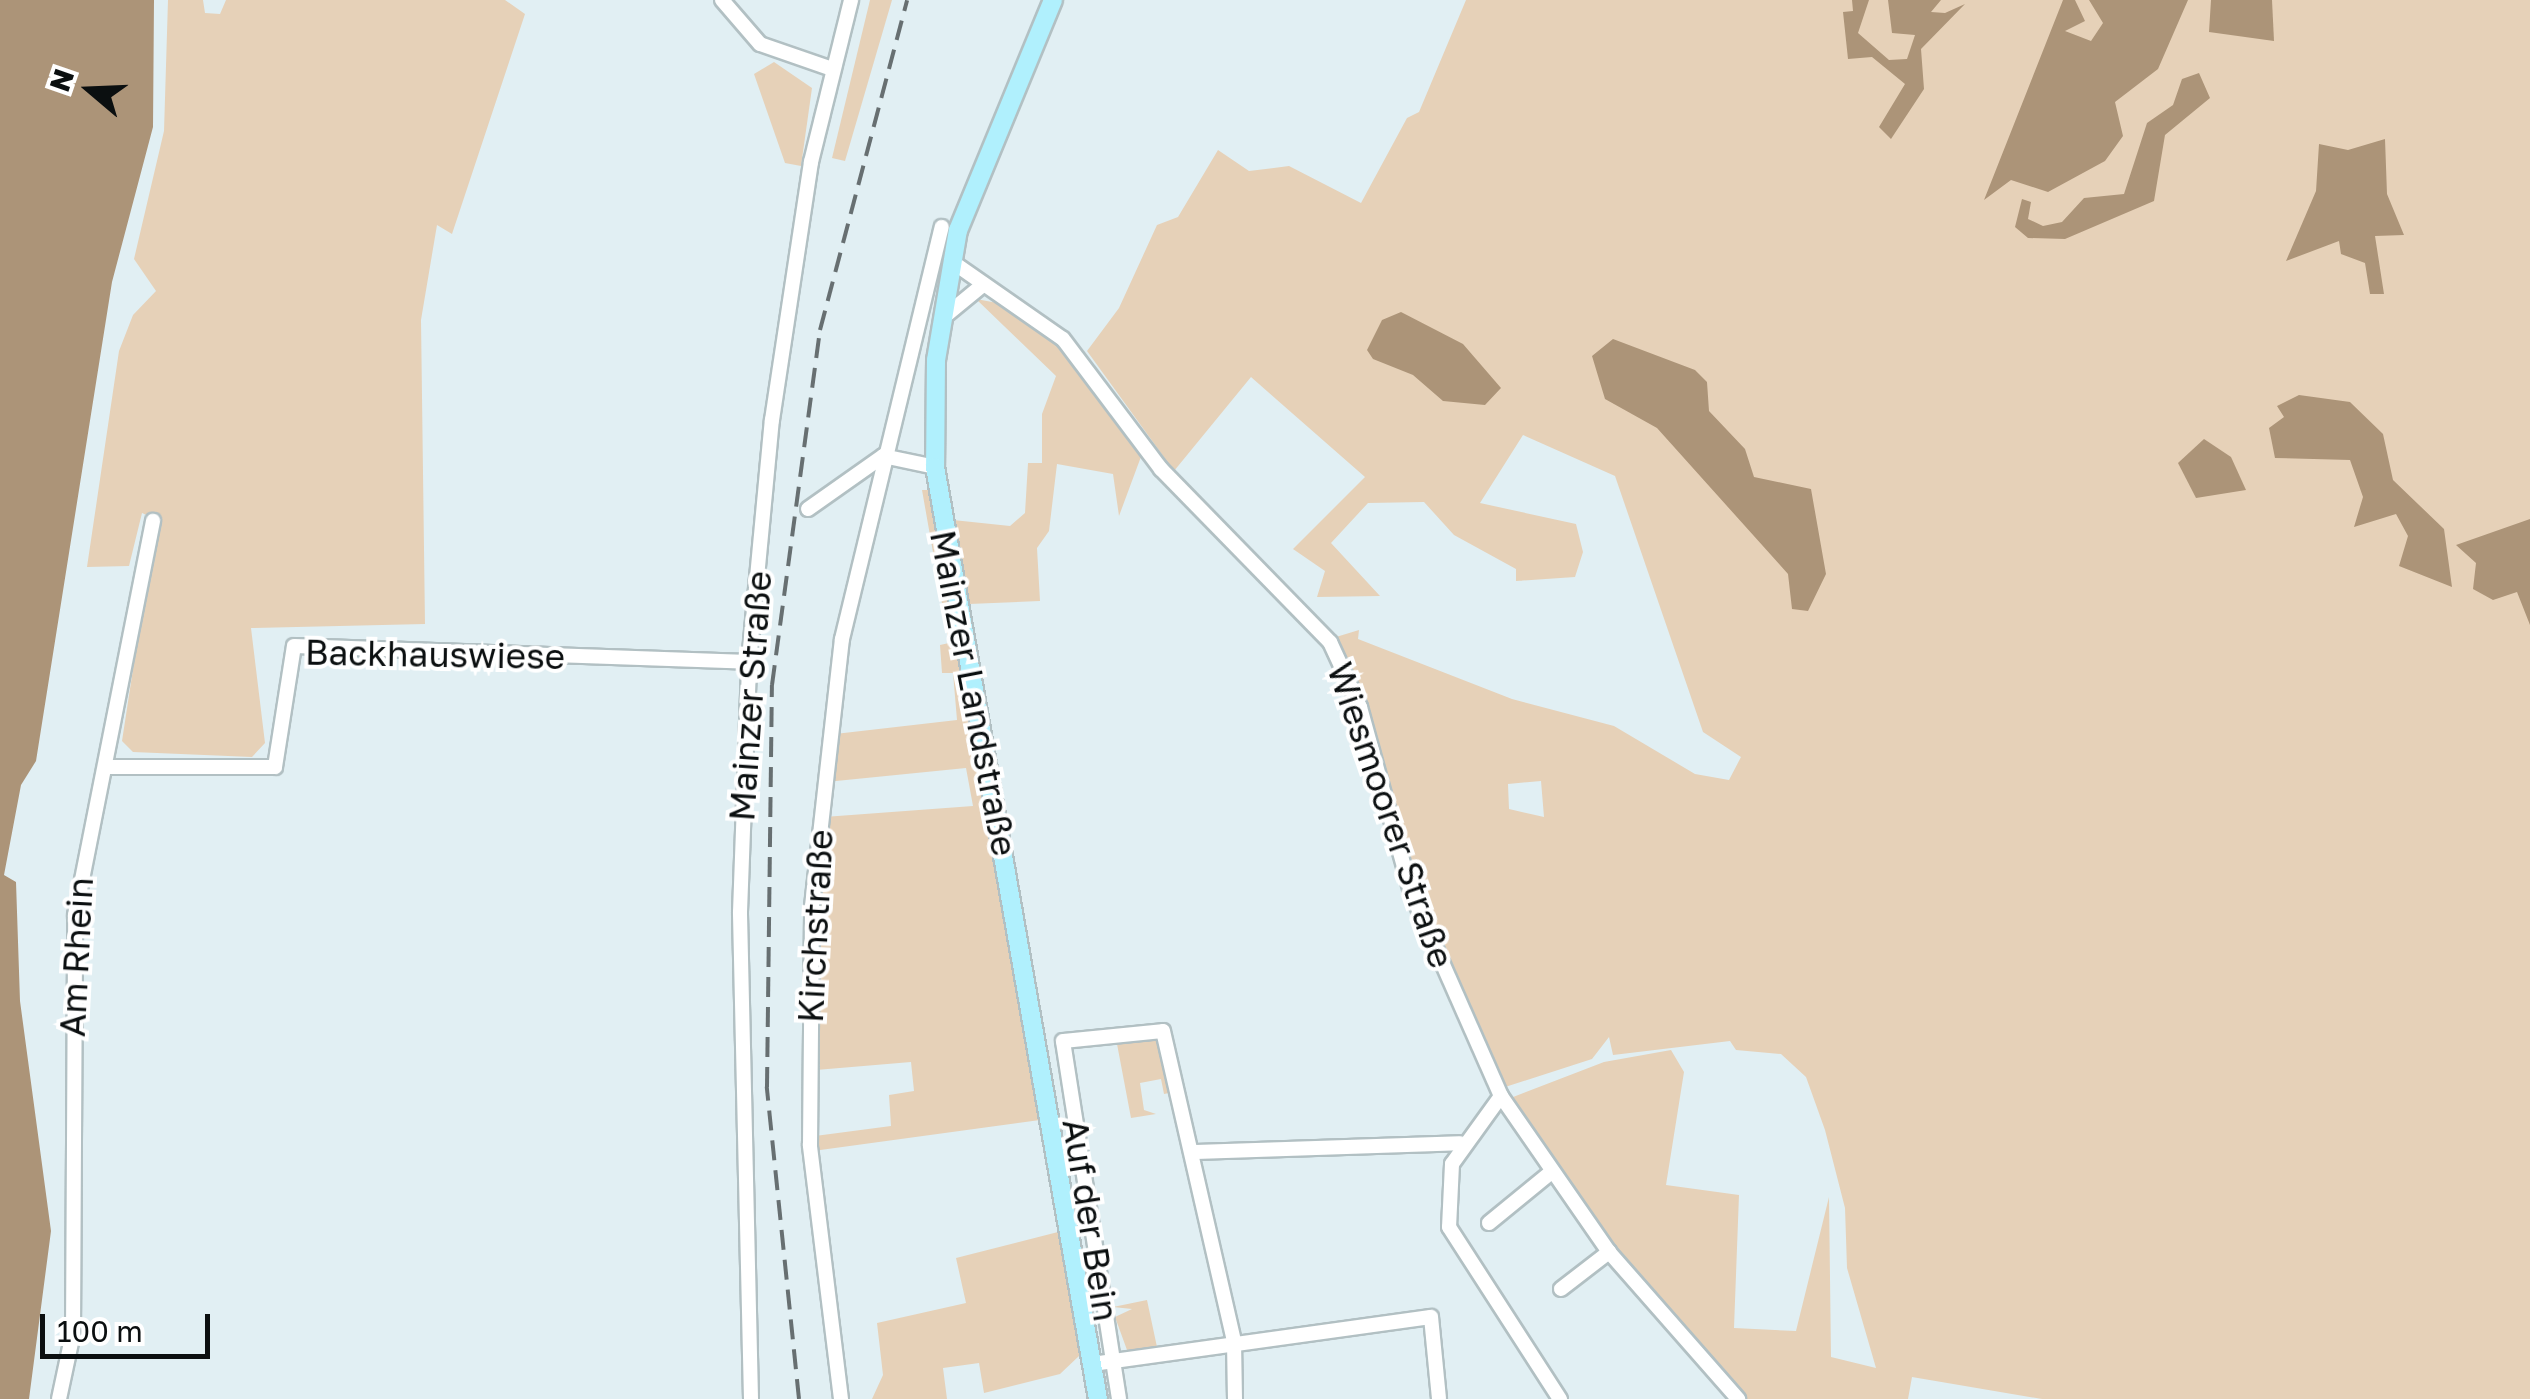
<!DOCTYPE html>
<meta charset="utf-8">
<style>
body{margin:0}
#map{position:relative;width:2530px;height:1399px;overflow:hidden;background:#e1eff3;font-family:"Golos Text",sans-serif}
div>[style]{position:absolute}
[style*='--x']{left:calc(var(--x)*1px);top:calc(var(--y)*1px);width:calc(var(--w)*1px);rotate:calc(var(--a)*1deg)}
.green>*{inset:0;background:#e6d1b8}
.water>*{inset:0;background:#ac9478}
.roads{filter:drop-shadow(2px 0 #b2c0c3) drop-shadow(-2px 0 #b2c0c3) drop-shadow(0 2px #b2c0c3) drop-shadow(0 -2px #b2c0c3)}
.minor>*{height:14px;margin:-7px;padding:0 7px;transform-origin:7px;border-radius:7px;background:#fff}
.major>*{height:18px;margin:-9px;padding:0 9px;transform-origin:9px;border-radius:9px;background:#b0f0fd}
.rail>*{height:4px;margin-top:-2px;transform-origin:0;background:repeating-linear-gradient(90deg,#676f71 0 20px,transparent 0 30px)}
span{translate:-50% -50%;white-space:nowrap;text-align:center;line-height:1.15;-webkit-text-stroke:8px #fff;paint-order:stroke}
.street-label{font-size:35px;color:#0b0f10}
.north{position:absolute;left:40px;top:40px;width:100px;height:100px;-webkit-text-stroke:8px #fff;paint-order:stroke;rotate:289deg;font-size:28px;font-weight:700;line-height:40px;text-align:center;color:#0b0f10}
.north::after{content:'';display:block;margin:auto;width:35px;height:45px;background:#0b0f10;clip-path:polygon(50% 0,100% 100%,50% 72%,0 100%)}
.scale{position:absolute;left:40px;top:1314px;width:170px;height:45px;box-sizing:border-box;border:5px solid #0b0f10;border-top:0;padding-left:12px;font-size:30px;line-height:35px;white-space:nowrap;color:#0b0f10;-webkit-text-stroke:8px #fff;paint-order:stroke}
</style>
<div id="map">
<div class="green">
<i style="clip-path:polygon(168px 0,203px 0,205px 13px,220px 14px,226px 0,505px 0,525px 14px,452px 234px,437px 225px,421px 320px,425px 624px,251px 628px,265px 743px,252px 757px,133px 752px,122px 741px,156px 519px,142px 513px,129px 566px,87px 567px,119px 351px,133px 315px,156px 291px,134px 259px,164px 131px)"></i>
<i style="clip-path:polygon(870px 0,892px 0,845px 161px,832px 158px)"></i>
<i style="clip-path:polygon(evenodd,1466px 0,2530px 0,2530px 1399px,2042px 1399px,1912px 1377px,1908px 1399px,1743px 1399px,1626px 1265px,1508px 1099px,1604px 1062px,1671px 1050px,1684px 1072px,1666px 1185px,1739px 1195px,1734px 1328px,1796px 1331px,1829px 1197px,1831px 1357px,1876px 1368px,1847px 1268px,1845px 1208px,1825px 1130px,1806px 1077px,1781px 1054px,1736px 1050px,1730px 1041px,1613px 1055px,1609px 1037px,1592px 1059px,1502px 1088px,1405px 865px,1336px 637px,1359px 630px,1358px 639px,1512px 699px,1614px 726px,1695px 774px,1729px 780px,1741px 757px,1703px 732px,1615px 476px,1523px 435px,1480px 503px,1576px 524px,1583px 552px,1575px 577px,1516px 581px,1516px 569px,1454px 535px,1424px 502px,1368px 503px,1331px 543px,1380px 596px,1317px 597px,1325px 571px,1293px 549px,1365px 477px,1251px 377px,1174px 471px,1087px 351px,1119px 308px,1157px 225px,1178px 217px,1218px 150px,1249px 171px,1289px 166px,1361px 203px,1407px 118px,1419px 112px,1466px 0,1541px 781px,1544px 817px,1509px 809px,1508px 784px,1541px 781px)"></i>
<i style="clip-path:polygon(774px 62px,812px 88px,801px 166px,785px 163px,754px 74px)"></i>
<i style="clip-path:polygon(976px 299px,1003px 304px,1070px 355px,1142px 454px,1119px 516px,1113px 474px,1057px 464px,1049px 531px,1037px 548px,1040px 601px,969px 604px,953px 520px,1010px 526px,1025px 513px,1028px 463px,1042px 463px,1042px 414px,1056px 376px)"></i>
<i style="clip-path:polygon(922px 490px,931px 490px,1080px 1345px,1079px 1356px,1060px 1374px,984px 1393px,979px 1363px,943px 1368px,947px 1399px,872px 1399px,883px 1375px,877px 1323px,966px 1303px,956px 1258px,1058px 1232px,1040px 1120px,813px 1151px,815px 1136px,891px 1126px,889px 1095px,914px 1091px,911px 1062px,816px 1070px,824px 817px,973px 806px,966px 768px,826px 782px,835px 734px,957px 720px,953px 673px,942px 673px,940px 645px,949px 643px)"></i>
<i style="clip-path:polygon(1164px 1039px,1174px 1092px,1164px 1094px,1161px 1079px,1140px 1083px,1144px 1110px,1156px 1114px,1131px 1118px,1117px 1044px)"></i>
<i style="clip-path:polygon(1147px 1300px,1157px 1347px,1127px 1350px,1115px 1317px,1132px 1309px,1113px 1307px)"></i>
</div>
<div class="water">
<i style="clip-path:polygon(0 0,154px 0,153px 127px,112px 282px,36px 761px,21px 785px,4px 875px,16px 882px,20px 1001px,51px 1231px,29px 1399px,0 1399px)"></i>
<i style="clip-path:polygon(1852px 0,1869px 0,1858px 33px,1889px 60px,1907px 59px,1915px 35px,1892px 33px,1888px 0,1941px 0,1931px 12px,1945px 13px,1965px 4px,1921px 49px,1924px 89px,1891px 139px,1879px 127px,1905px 84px,1872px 57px,1848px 59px,1843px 12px,1853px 11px)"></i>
<i style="clip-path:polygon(2063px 0,2075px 0,2085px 21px,2065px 31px,2091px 41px,2103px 23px,2089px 0,2188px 0,2158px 69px,2115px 102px,2123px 136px,2105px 161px,2048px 192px,2011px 180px,1984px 200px)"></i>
<i style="clip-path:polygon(2211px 0,2272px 0,2274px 41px,2209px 32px)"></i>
<i style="clip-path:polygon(2199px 73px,2210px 98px,2165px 135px,2154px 201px,2065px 239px,2028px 238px,2015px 227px,2022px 199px,2031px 202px,2028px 219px,2043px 226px,2062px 222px,2084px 198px,2124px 194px,2147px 123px,2173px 105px,2182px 79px)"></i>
<i style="clip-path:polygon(2385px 139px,2387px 194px,2404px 235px,2375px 236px,2384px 294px,2370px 294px,2365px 263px,2341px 254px,2339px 241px,2286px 261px,2316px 191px,2319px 144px,2348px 150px)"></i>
<i style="clip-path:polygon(1401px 312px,1463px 344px,1501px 388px,1485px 405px,1443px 401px,1413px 375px,1373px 359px,1367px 350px,1382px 320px)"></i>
<i style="clip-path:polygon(1613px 339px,1695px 370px,1707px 382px,1709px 411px,1745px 449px,1754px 477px,1811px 489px,1826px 574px,1808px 611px,1792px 609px,1788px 574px,1657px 428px,1605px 399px,1592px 356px)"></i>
<i style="clip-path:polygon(2299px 395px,2350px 402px,2383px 434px,2393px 480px,2444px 529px,2452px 587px,2399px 566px,2408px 536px,2396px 514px,2354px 527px,2363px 497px,2350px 460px,2275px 458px,2269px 428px,2284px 417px,2277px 406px)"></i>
<i style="clip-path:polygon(2204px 439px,2231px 457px,2246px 490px,2196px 498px,2178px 463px)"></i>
<i style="clip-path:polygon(2530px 519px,2530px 625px,2517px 592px,2493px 600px,2473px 589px,2476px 563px,2456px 545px)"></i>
</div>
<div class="roads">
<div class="minor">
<i style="--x:722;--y:0;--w:58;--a:49.2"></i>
<i style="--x:760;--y:44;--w:76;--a:19.1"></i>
<i style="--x:951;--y:261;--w:136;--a:34.9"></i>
<i style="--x:1063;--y:339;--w:163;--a:53"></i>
<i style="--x:1161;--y:469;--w:242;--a:45.7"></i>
<i style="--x:1330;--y:642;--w:72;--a:65.2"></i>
<i style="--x:1360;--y:707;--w:192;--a:74.6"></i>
<i style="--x:1411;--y:892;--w:223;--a:66.2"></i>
<i style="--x:1501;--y:1096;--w:190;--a:55.3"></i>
<i style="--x:1609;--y:1252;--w:196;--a:48.7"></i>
<i style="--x:945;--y:316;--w:50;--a:-39.4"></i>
<i style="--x:808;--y:509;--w:92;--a:-35.2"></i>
<i style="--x:883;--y:456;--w:53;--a:11.9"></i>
<i style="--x:106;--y:767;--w:169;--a:0"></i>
<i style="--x:275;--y:767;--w:122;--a:-81.1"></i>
<i style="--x:294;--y:646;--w:455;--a:2"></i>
<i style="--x:1501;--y:1096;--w:84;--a:125.8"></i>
<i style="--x:1452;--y:1164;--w:63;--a:92.7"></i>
<i style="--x:1449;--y:1227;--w:205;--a:57.2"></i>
<i style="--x:1195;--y:1152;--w:265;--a:-1.9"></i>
<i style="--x:1489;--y:1223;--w:79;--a:-39.3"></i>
<i style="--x:1561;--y:1289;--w:61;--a:-37.6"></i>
<i style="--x:1092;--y:1364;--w:342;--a:-7.9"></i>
<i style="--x:1431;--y:1317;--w:82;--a:84.4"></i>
<i style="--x:59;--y:1399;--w:67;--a:-78"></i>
<i style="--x:73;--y:1333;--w:418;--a:-89.7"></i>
<i style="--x:75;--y:915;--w:402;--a:-78.8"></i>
<i style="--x:751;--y:1399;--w:487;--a:-91.3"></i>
<i style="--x:740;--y:912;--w:250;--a:-87.9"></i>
<i style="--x:749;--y:662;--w:243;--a:-84.6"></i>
<i style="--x:772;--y:420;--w:261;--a:-81.4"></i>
<i style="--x:811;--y:162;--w:167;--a:-76.1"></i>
<i style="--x:841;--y:1399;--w:256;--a:-97"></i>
<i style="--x:810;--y:1145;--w:239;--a:-89.5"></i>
<i style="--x:812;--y:906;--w:269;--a:-83.6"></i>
<i style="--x:842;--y:639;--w:424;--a:-76.4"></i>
<i style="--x:1119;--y:1399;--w:362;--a:-98.9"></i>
<i style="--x:1063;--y:1041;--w:100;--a:-5.7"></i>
<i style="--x:1163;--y:1031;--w:319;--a:77.1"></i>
<i style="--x:1234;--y:1342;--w:57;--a:89"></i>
</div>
<div class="major">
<i style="--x:1053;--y:0;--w:249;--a:112.4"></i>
<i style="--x:958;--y:230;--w:132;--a:99.6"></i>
<i style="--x:936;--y:360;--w:107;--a:90.5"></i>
<i style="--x:935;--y:467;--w:946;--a:80.08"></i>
</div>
</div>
<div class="rail">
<i style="--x:799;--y:1399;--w:314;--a:-95.9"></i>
<i style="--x:767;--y:1087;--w:402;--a:-89.3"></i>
<i style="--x:772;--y:685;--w:358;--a:-82.3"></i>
<i style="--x:820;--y:330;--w:341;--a:-75.2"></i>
</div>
<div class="street-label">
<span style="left:435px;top:654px;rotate:1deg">Backhauswiese</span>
<span style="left:974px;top:693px;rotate:79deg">Mainzer Landstraße</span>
<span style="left:750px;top:696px;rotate:-86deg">Mainzer Straße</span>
<span style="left:1391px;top:815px;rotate:71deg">Wiesmoorer Straße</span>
<span style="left:815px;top:926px;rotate:-87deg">Kirchstraße</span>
<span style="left:76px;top:957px;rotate:-87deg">Am Rhein</span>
<span style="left:1091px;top:1220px;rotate:81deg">Auf der Bein</span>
</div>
<div class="north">N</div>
<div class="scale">100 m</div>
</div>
